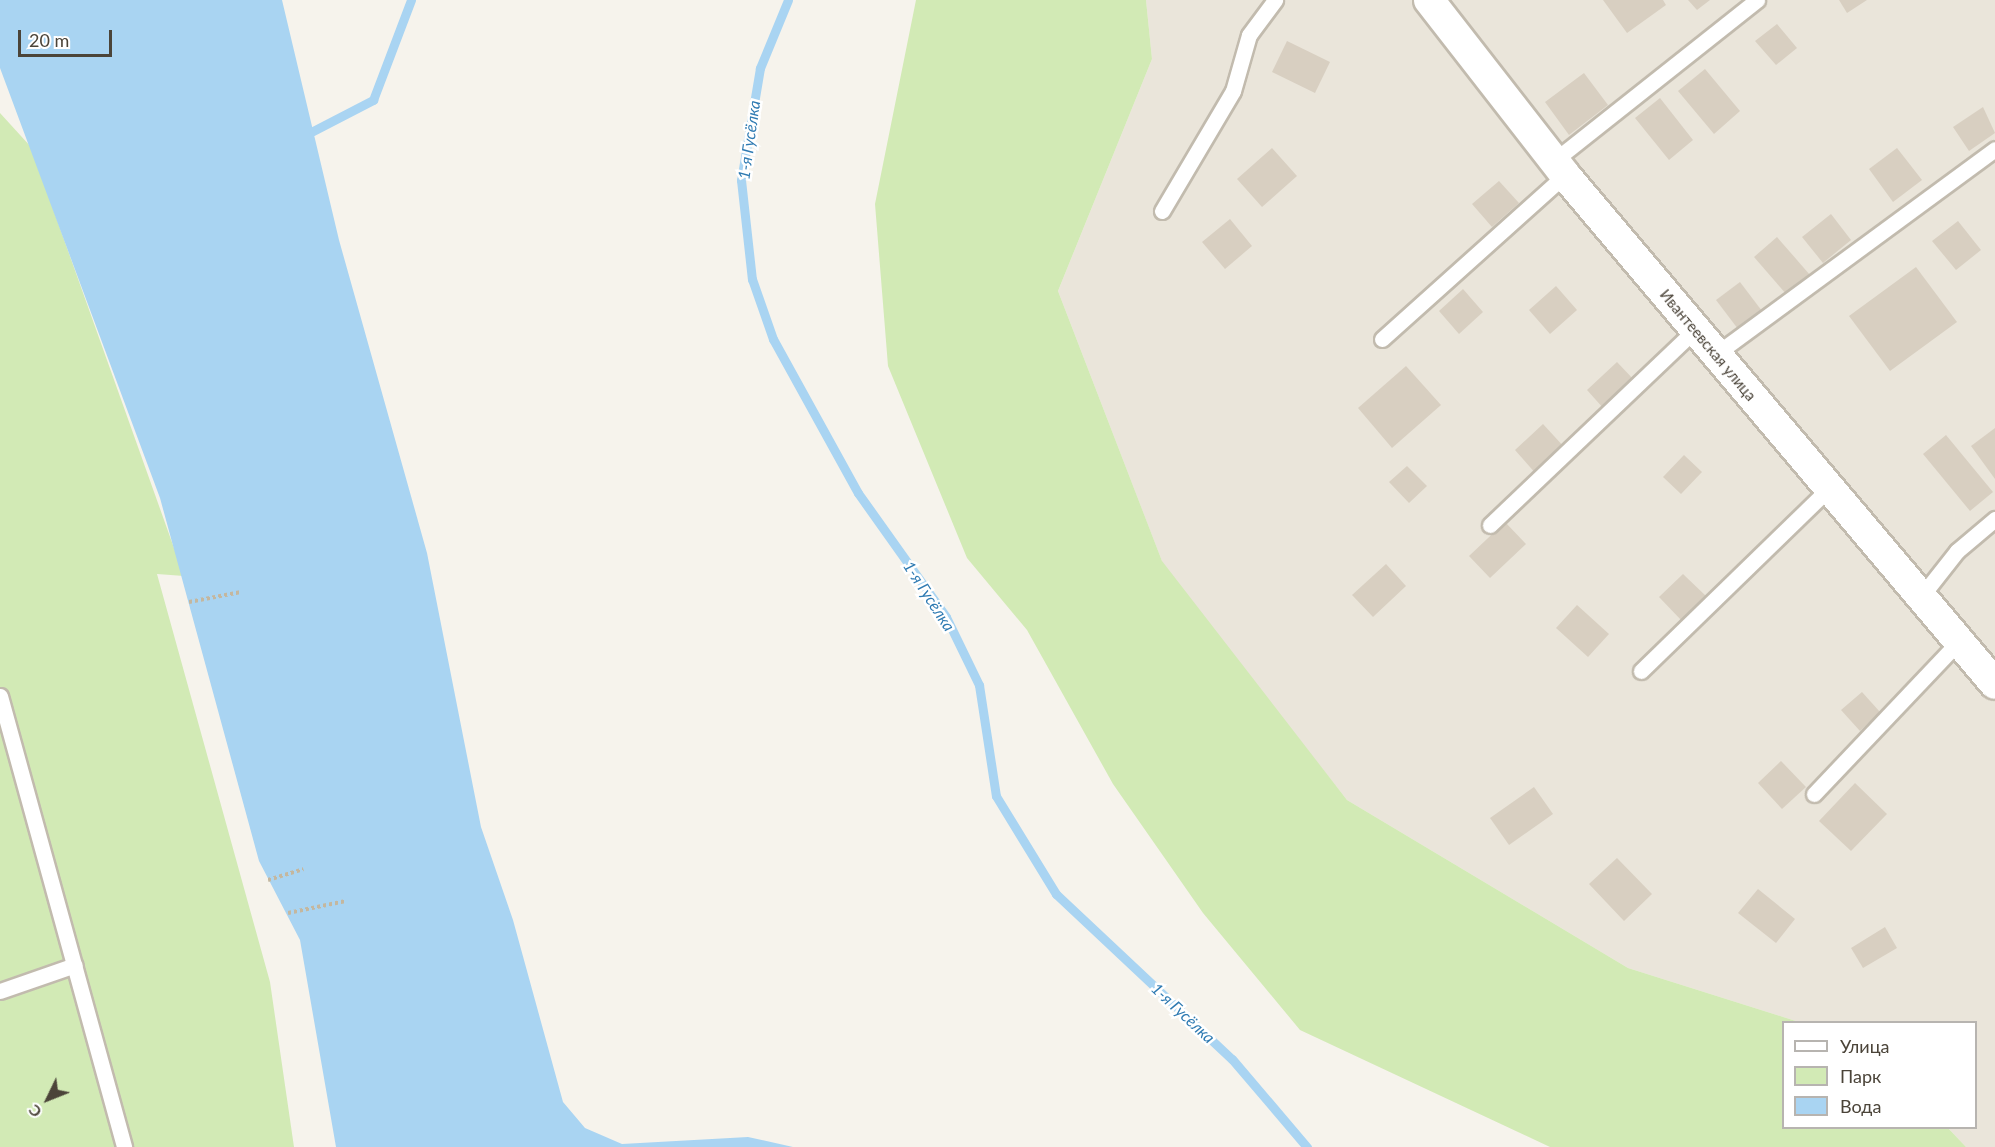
<!DOCTYPE html>
<meta charset="utf-8">
<style>
body{margin:0}
#map{position:relative;width:1995px;height:1147px;overflow:hidden;background:#f6f3ec;font-family:Lato,sans-serif}
div>[style]{position:absolute}
[style*='--x']{left:calc(var(--x)*1px);top:calc(var(--y)*1px);width:calc(var(--w)*1px);rotate:calc(var(--a)*1deg)}
.residential>*{inset:0;background:#eae5da}
.green>*{inset:0;background:#d2eab5}
.water>*{inset:0;background:#a9d4f2}
.stream>*{height:9px;margin:-4.5px;padding:0 4.5px;transform-origin:4.5px;border-radius:4.5px;background:#a9d4f2}
.building>*{inset:0;background:#d8cfc1}
.path>*{height:4px;margin-top:-2px;transform-origin:0;background:repeating-linear-gradient(90deg,#c4b79f 0 3px,transparent 0 6px)}
.roads{filter:drop-shadow(2px 0 #c2bbae) drop-shadow(-2px 0 #c2bbae) drop-shadow(0 2px #c2bbae) drop-shadow(0 -2px #c2bbae)}
.service>*{height:15px;margin:-7.5px;padding:0 7.5px;transform-origin:7.5px;border-radius:7.5px;background:#fff}
.minor>*{height:30px;margin:-15px;padding:0 15px;transform-origin:15px;border-radius:15px;background:#fff}
span{translate:-50% -50%;white-space:nowrap;text-align:center;line-height:1.15;-webkit-text-stroke:5px #fff;paint-order:stroke}
.street-label{font-size:15px;color:#4b4439}
.water-label{font-size:16px;color:#2e7ab2;font-style:italic}
.legend{position:absolute;left:1782px;top:1021px;width:195px;height:108px;box-sizing:border-box;background:#fff;border:2px solid #b7b4b0;margin:0;padding:8px 10px;list-style:none;font-size:18px;color:#4b4439}
.legend li{display:flex;align-items:center;gap:12px;height:30px}
.legend b{width:30px;border:2px solid #b7b4b0}
.north{position:absolute;left:18px;top:1069px;width:60px;height:60px;-webkit-text-stroke:4px #fff;paint-order:stroke;rotate:227deg;font-size:16px;font-weight:700;line-height:24px;text-align:center;color:#4b4439}
.north::after{content:'';display:block;margin:auto;width:21px;height:27px;background:#4b4439;clip-path:polygon(50% 0,100% 100%,50% 72%,0 100%)}
.scale{position:absolute;left:18px;top:30px;width:94px;height:27px;box-sizing:border-box;border:3px solid #4b4439;border-top:0;padding-left:8px;font-size:18px;line-height:21px;white-space:nowrap;color:#4b4439;-webkit-text-stroke:4px #fff;paint-order:stroke}
</style>
<div id="map">
<div class="residential">
<i style="clip-path:polygon(1146px 0,1995px 0,1995px 1147px,1966px 1147px,1948px 1128px,1976px 1128px,1976px 1022px,1799px 1022px,1628px 968px,1347px 800px,1165px 569px,1058px 291px,1152px 59px)"></i>
</div>
<div class="green">
<i style="clip-path:polygon(916px 0,1146px 0,1152px 59px,1058px 291px,1162px 561px,1347px 800px,1628px 968px,1799px 1022px,1784px 1022px,1784px 1128px,1948px 1128px,1966px 1147px,1550px 1147px,1300px 1030px,1203px 913px,1113px 784px,1027px 630px,967px 558px,888px 366px,875px 204px)"></i>
<i style="clip-path:polygon(0 113px,31px 147px,184px 576px,157px 574px,270px 982px,294px 1147px,0 1147px)"></i>
</div>
<div class="water">
<i style="clip-path:polygon(0 0,282px 0,339px 240px,427px 553px,481px 827px,513px 920px,563px 1102px,585px 1128px,622px 1144px,748px 1137px,793px 1147px,336px 1147px,300px 940px,259px 861px,160px 498px,0 68px)"></i>
</div>
<div class="stream">
<i style="--x:788;--y:0;--w:74;--a:112.4"></i>
<i style="--x:760;--y:68;--w:114;--a:99.6"></i>
<i style="--x:741;--y:180;--w:100;--a:83.7"></i>
<i style="--x:752;--y:279;--w:64;--a:70.7"></i>
<i style="--x:773;--y:339;--w:176;--a:61.1"></i>
<i style="--x:858;--y:493;--w:152;--a:54.6"></i>
<i style="--x:946;--y:617;--w:76;--a:64.1"></i>
<i style="--x:979;--y:685;--w:112;--a:81.3"></i>
<i style="--x:996;--y:796;--w:115;--a:58.5"></i>
<i style="--x:1056;--y:894;--w:241;--a:43.2"></i>
<i style="--x:1232;--y:1059;--w:116;--a:49.6"></i>
<i style="--x:313;--y:131;--w:68;--a:-27.3"></i>
<i style="--x:373;--y:100;--w:107;--a:-69.2"></i>
</div>
<div class="building">
<i style="clip-path:polygon(1603px 0,1663px 0,1666px 5px,1627px 33px)"></i>
<i style="clip-path:polygon(1688px 0,1710px 0,1697px 10px)"></i>
<i style="clip-path:polygon(1839px 0,1867px 0,1847px 13px)"></i>
<i style="clip-path:polygon(1777px 24px,1797px 48px,1776px 65px,1755px 41px)"></i>
<i style="clip-path:polygon(1287px 41px,1330px 62px,1315px 93px,1272px 72px)"></i>
<i style="clip-path:polygon(1705px 69px,1740px 111px,1714px 134px,1678px 91px)"></i>
<i style="clip-path:polygon(1584px 73px,1608px 105px,1569px 135px,1545px 102px)"></i>
<i style="clip-path:polygon(1660px 98px,1693px 140px,1669px 160px,1635px 118px)"></i>
<i style="clip-path:polygon(1983px 107px,1995px 133px,1969px 151px,1953px 127px)"></i>
<i style="clip-path:polygon(1272px 148px,1297px 176px,1262px 207px,1237px 179px)"></i>
<i style="clip-path:polygon(1897px 148px,1922px 180px,1893px 202px,1869px 169px)"></i>
<i style="clip-path:polygon(1499px 181px,1519px 203px,1492px 227px,1472px 204px)"></i>
<i style="clip-path:polygon(1831px 214px,1851px 240px,1823px 263px,1802px 237px)"></i>
<i style="clip-path:polygon(1230px 219px,1252px 246px,1225px 269px,1202px 242px)"></i>
<i style="clip-path:polygon(1958px 221px,1981px 250px,1956px 270px,1932px 241px)"></i>
<i style="clip-path:polygon(1777px 237px,1810px 275px,1787px 295px,1754px 257px)"></i>
<i style="clip-path:polygon(1916px 267px,1957px 322px,1890px 371px,1849px 316px)"></i>
<i style="clip-path:polygon(1740px 282px,1762px 311px,1738px 329px,1716px 300px)"></i>
<i style="clip-path:polygon(1556px 286px,1577px 310px,1550px 334px,1529px 310px)"></i>
<i style="clip-path:polygon(1463px 289px,1483px 312px,1459px 334px,1439px 311px)"></i>
<i style="clip-path:polygon(1617px 362px,1635px 381px,1604px 409px,1587px 390px)"></i>
<i style="clip-path:polygon(1406px 366px,1441px 405px,1392px 448px,1358px 408px)"></i>
<i style="clip-path:polygon(1543px 424px,1565px 448px,1537px 475px,1515px 450px)"></i>
<i style="clip-path:polygon(1995px 428px,1995px 479px,1971px 446px)"></i>
<i style="clip-path:polygon(1946px 435px,1993px 492px,1970px 511px,1923px 454px)"></i>
<i style="clip-path:polygon(1684px 455px,1702px 472px,1681px 494px,1663px 477px)"></i>
<i style="clip-path:polygon(1407px 466px,1427px 486px,1409px 503px,1389px 482px)"></i>
<i style="clip-path:polygon(1505px 522px,1526px 544px,1490px 578px,1469px 556px)"></i>
<i style="clip-path:polygon(1386px 564px,1406px 586px,1373px 617px,1352px 595px)"></i>
<i style="clip-path:polygon(1683px 574px,1707px 597px,1682px 621px,1659px 597px)"></i>
<i style="clip-path:polygon(1577px 605px,1609px 634px,1588px 657px,1556px 628px)"></i>
<i style="clip-path:polygon(1862px 692px,1880px 712px,1860px 731px,1841px 710px)"></i>
<i style="clip-path:polygon(1781px 761px,1806px 787px,1782px 809px,1758px 783px)"></i>
<i style="clip-path:polygon(1855px 783px,1887px 814px,1851px 851px,1819px 821px)"></i>
<i style="clip-path:polygon(1534px 787px,1553px 814px,1509px 845px,1490px 818px)"></i>
<i style="clip-path:polygon(1617px 858px,1652px 894px,1624px 921px,1589px 884px)"></i>
<i style="clip-path:polygon(1758px 889px,1795px 919px,1776px 943px,1738px 913px)"></i>
<i style="clip-path:polygon(1885px 927px,1897px 948px,1863px 968px,1851px 948px)"></i>
</div>
<div class="path">
<i style="--x:189;--y:602;--w:53;--a:-10.9"></i>
<i style="--x:268;--y:880;--w:37;--a:-17"></i>
<i style="--x:288;--y:913;--w:59;--a:-11.7"></i>
</div>
<div class="roads">
<div class="service">
<i style="--x:1555;--y:160;--w:258;--a:-38.4"></i>
<i style="--x:1162;--y:211;--w:139;--a:-59.4"></i>
<i style="--x:1233;--y:91;--w:58;--a:-74.1"></i>
<i style="--x:1249;--y:35;--w:44;--a:-53.4"></i>
<i style="--x:1382;--y:339;--w:246;--a:-41.9"></i>
<i style="--x:1716;--y:354;--w:346;--a:-36.3"></i>
<i style="--x:1490;--y:525;--w:283;--a:-43.6"></i>
<i style="--x:1920;--y:598;--w:60;--a:-51.8"></i>
<i style="--x:1957;--y:551;--w:50;--a:-40.1"></i>
<i style="--x:1641;--y:671;--w:261;--a:-44.2"></i>
<i style="--x:0;--y:696;--w:468;--a:74.6"></i>
<i style="--x:1814;--y:794;--w:211;--a:-46.5"></i>
<i style="--x:0;--y:991;--w:79;--a:-19.1"></i>
</div>
<div class="minor">
<i style="--x:1429;--y:0;--w:222;--a:52.1"></i>
<i style="--x:1565;--y:175;--w:666;--a:49.81"></i>
</div>
</div>
<div class="street-label">
<span style="left:1708px;top:345px;rotate:50deg">Ивантеевская улица</span>
</div>
<div class="water-label">
<span style="left:749px;top:140px;rotate:-82deg">1-я Гусёлка</span>
<span style="left:929px;top:596px;rotate:57deg">1-я Гусёлка</span>
<span style="left:1183px;top:1013px;rotate:43deg">1-я Гусёлка</span>
</div>
<ul class="legend">
<li><b style="height:8px;background:#fff"></b>Улица</li>
<li><b style="height:16px;background:#d2eab5"></b>Парк</li>
<li><b style="height:16px;background:#a9d4f2"></b>Вода</li>
</ul>
<div class="north">С</div>
<div class="scale">20 m</div>
</div>
